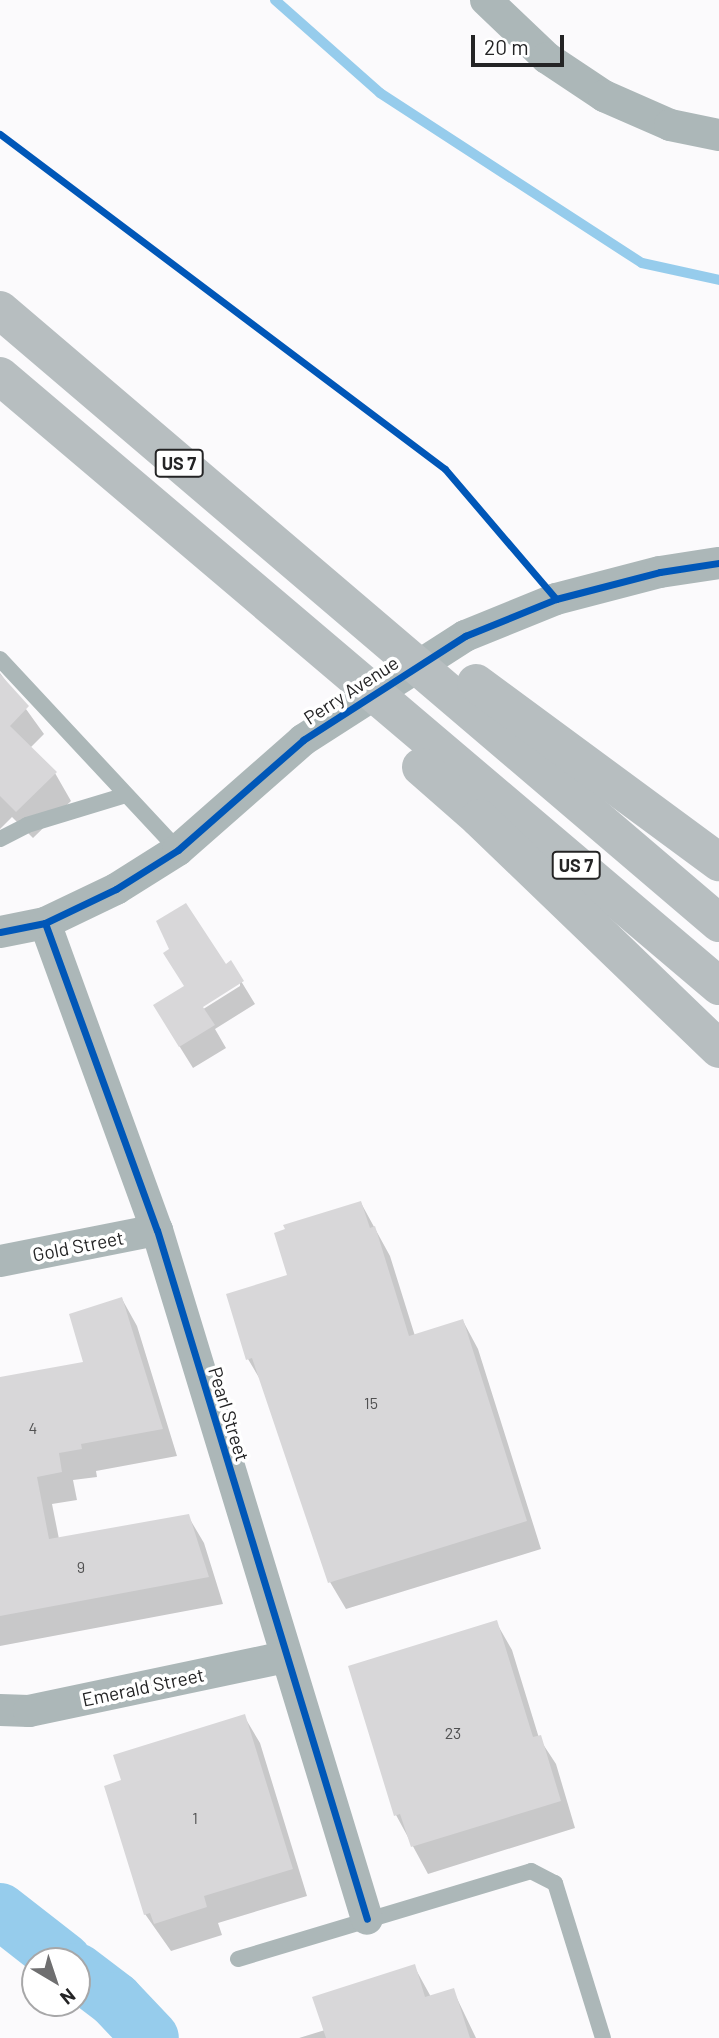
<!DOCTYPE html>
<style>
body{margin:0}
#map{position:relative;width:719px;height:2038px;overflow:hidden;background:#fbfafc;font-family:Barlow,sans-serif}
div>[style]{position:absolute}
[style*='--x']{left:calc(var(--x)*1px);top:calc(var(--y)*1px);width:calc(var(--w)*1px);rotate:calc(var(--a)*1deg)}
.shadow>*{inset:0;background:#0003}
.stream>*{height:10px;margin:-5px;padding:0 5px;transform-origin:5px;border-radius:5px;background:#96ccec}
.river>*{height:56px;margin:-28px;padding:0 28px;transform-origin:28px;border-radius:28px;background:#96ccec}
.building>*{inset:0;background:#d8d7d9}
.service>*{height:16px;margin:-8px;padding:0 8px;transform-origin:8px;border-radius:8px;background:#acb7b8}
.minor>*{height:32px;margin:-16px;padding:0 16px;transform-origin:16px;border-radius:16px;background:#acb7b8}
.motorway>*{height:38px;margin:-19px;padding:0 19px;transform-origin:19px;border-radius:19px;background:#b7bec0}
.cycleway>*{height:7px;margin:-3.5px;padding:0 3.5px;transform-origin:3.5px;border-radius:3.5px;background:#0057b8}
span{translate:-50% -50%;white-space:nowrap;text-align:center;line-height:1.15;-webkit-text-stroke:7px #fff;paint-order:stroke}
.number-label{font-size:16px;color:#515152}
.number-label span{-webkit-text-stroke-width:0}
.shield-label span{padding:2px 5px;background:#fff;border:2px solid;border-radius:5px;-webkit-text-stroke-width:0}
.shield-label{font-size:18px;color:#242425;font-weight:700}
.street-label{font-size:19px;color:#242425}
.north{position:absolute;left:21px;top:1947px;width:70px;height:70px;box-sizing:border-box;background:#fff;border:2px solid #a7a7a8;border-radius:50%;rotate:141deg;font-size:19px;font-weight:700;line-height:28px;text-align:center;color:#242425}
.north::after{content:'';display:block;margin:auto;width:24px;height:32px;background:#6f6f70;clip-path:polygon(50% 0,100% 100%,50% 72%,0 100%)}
.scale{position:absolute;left:471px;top:35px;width:93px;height:32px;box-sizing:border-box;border:4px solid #242425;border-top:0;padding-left:9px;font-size:21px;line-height:24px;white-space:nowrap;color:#242425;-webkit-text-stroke:5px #fff;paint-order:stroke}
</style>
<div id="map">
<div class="shadow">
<i style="clip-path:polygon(0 673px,44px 734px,30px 748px,55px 773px,71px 801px,33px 838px,12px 817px,0 829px)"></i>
<i style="clip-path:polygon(evenodd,158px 922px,225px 966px,230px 963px,255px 1004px,215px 1029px,226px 1048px,193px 1068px,168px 1028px,186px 987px,158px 922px,240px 982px,240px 986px,197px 1013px,195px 1010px,240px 982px)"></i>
<i style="clip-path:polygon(361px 1203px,390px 1256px,415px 1336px,463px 1321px,478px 1349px,541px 1549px,346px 1609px,330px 1582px,264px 1386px,248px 1359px,289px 1276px)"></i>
<i style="clip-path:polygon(122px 1299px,137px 1326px,177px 1456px,96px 1471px,97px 1477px,73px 1480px,77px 1500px,52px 1504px,59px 1539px,188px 1516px,204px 1543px,223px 1604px,0 1646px,0 1379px,85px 1363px)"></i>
<i style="clip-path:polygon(496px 1622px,512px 1650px,539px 1738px,556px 1764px,575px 1828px,428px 1874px,396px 1815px)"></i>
<i style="clip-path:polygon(244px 1716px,260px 1743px,307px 1896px,218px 1923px,222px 1935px,171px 1951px,145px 1914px,124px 1781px)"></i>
<i style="clip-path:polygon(414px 1966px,431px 1997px,453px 1990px,476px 2038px,299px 2038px,325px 2030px)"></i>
</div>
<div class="stream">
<i style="--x:275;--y:0;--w:140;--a:41.5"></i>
<i style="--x:380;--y:93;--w:312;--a:33"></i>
<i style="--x:642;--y:263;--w:79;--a:12.4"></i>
</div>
<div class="river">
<i style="--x:0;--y:1911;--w:81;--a:38"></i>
<i style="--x:77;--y:1971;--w:48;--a:37.3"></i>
<i style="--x:115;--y:2000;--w:52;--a:46.5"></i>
</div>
<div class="building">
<i style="clip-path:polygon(0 674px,29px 706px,10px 726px,57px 772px,16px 812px,0 796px)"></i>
<i style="clip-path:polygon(186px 903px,226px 964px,231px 960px,244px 981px,203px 1007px,215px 1025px,179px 1047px,153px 1005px,184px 986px,163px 953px,169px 949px,156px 921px)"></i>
<i style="clip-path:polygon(361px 1201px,370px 1228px,375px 1226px,409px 1336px,463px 1319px,527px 1521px,328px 1583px,252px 1358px,246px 1360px,226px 1294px,287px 1275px,274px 1233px,285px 1229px,283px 1225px)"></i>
<i style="clip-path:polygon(122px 1297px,163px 1429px,81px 1444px,82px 1449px,59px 1453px,62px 1472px,37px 1477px,49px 1539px,189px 1514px,209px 1577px,0 1616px,0 1377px,83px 1362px,69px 1314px)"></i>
<i style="clip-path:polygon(497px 1620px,533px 1737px,541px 1735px,561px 1801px,411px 1847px,400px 1814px,394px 1816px,348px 1666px)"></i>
<i style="clip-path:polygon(245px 1714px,293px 1869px,204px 1896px,207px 1907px,154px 1924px,150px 1913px,144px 1915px,104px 1786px,121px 1780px,113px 1755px)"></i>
<i style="clip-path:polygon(415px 1964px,425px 1997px,454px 1988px,470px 2038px,326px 2038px,312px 1997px)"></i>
</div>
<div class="service">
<i style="--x:0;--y:659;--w:261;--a:47"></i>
<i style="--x:0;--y:839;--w:30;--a:-27"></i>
<i style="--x:27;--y:825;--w:103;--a:-16.9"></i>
<i style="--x:238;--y:1959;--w:306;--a:-16.7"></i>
<i style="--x:531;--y:1871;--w:27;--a:27"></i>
<i style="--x:555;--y:1883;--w:162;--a:72.8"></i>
</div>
<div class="minor">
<i style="--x:486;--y:0;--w:84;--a:43.6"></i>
<i style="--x:547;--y:58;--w:69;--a:33.7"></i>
<i style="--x:604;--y:96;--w:72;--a:23.7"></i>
<i style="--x:670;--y:125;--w:50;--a:11.5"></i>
<i style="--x:45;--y:923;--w:327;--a:70"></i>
<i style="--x:157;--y:1230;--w:720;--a:73.05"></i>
<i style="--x:0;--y:932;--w:46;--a:-11.3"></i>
<i style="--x:45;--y:923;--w:79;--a:-25.6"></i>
<i style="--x:116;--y:889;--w:73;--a:-32.2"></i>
<i style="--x:178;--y:850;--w:167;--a:-41.3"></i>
<i style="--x:303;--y:740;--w:193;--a:-32.7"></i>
<i style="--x:465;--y:636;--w:98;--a:-22.1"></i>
<i style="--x:556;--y:599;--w:107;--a:-14.6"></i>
<i style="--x:660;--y:572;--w:60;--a:-8.7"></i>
<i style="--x:0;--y:1261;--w:160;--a:-11.2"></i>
<i style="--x:0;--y:1710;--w:29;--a:2"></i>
<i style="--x:29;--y:1711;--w:263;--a:-11.9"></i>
</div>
<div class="motorway">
<i style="--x:0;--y:310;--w:945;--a:40.45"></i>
<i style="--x:0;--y:376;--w:943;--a:40.31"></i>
<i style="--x:476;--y:683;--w:302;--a:36.4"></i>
<i style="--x:421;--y:767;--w:77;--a:41.3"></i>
<i style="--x:479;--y:818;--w:333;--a:43.9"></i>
</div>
<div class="cycleway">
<i style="--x:0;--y:134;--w:557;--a:36.97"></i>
<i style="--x:445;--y:469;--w:171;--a:49.5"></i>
<i style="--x:45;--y:923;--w:327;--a:70"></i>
<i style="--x:157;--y:1230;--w:720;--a:73.05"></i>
<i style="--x:0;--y:932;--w:46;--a:-11.3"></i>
<i style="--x:45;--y:923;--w:79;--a:-25.6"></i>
<i style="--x:116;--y:889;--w:73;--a:-32.2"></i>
<i style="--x:178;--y:850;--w:167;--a:-41.3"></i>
<i style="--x:303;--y:740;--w:193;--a:-32.7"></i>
<i style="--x:465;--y:636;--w:98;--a:-22.1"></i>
<i style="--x:556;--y:599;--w:107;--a:-14.6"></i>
<i style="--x:660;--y:572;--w:60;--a:-8.7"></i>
</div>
<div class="number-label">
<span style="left:371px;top:1403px">15</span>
<span style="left:33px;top:1428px">4</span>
<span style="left:81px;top:1567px">9</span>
<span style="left:453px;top:1733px">23</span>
<span style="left:195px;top:1818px">1</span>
</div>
<div class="shield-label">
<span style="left:179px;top:463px">US 7</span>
<span style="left:576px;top:865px">US 7</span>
</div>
<div class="street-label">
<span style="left:351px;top:690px;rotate:-33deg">Perry Avenue</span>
<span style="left:78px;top:1246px;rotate:-11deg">Gold Street</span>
<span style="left:229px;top:1414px;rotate:73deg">Pearl Street</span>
<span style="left:143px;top:1687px;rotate:-12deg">Emerald Street</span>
</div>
<div class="north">N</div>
<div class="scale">20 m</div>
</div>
